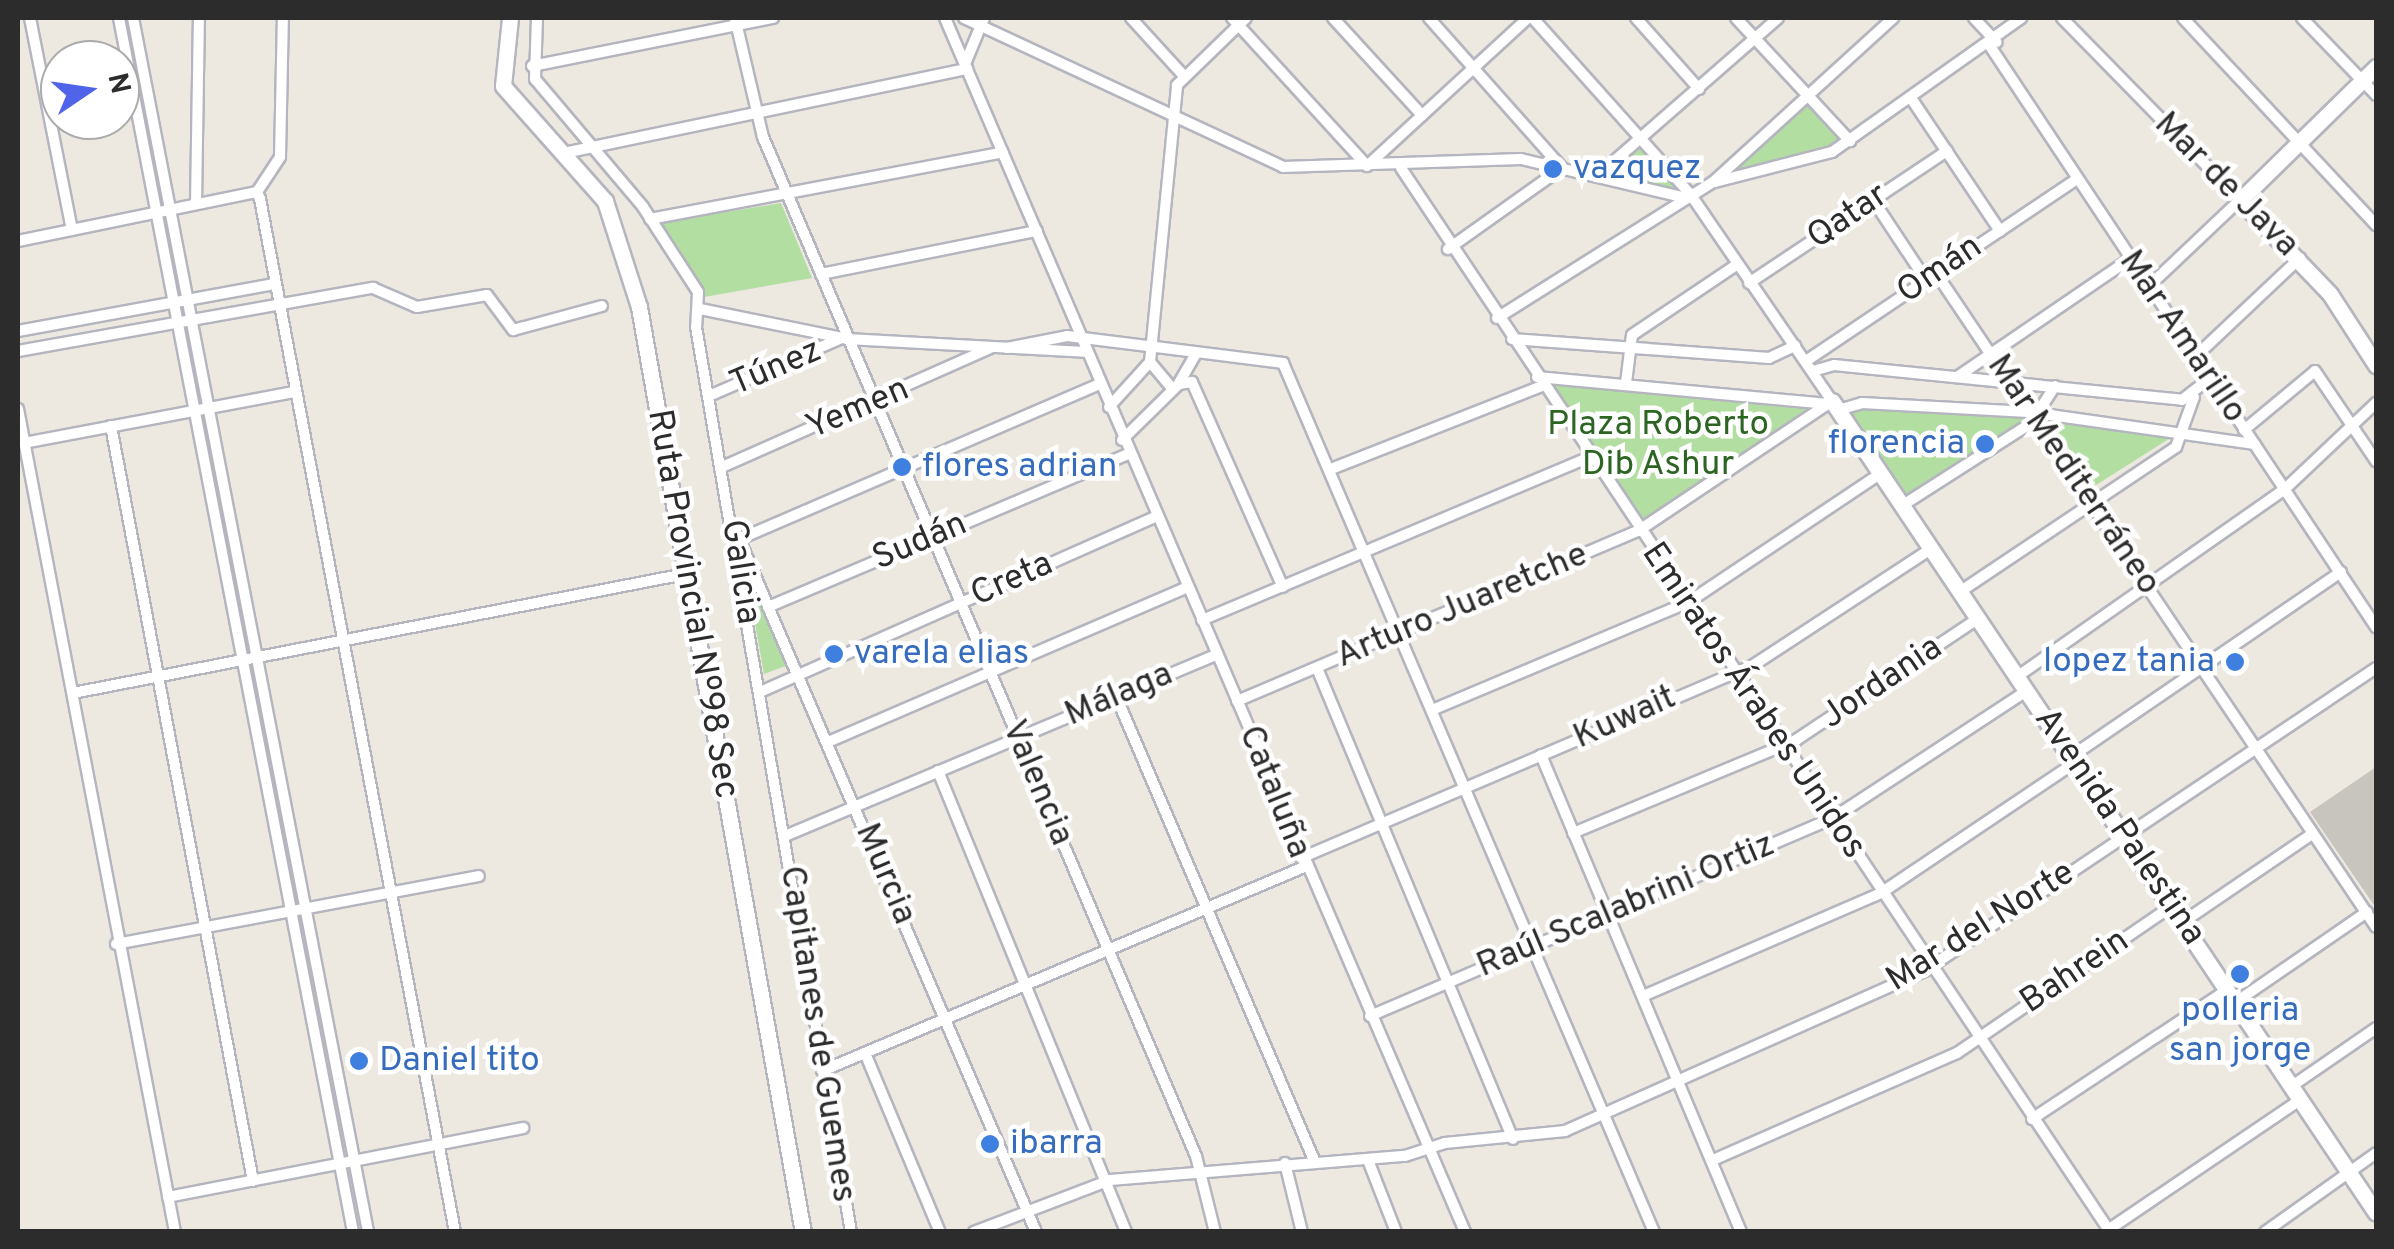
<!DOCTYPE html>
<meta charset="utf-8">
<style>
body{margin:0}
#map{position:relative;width:2394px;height:1249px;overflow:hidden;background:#ede8e0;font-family:Overpass,sans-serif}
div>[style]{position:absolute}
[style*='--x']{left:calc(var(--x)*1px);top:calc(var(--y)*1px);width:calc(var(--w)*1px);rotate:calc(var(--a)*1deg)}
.green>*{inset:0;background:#b3dea2}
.building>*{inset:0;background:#c8c5bf}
.roads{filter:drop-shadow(2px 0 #b4b5be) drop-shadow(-2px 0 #b4b5be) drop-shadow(0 2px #b4b5be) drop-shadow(0 -2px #b4b5be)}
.street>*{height:10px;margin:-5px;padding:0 5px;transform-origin:5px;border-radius:5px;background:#fff}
.secondary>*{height:15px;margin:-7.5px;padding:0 7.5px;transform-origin:7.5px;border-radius:7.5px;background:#fff}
.dots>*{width:28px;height:28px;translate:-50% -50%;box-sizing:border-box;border:5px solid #fff;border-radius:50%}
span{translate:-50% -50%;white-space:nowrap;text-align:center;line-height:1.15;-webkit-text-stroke:9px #fff;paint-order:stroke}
.shop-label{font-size:35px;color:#366cbe}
.left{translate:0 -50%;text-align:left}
.right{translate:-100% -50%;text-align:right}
.street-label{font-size:35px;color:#2c2c2c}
.park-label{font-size:35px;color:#2c6422}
.frame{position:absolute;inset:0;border:20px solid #2c2c2c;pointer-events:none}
.north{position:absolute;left:40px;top:40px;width:100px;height:100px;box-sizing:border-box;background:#fff;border:2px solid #ababab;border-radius:50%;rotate:77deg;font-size:28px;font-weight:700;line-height:40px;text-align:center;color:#2c2c2c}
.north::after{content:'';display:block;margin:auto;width:35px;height:45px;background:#5064ea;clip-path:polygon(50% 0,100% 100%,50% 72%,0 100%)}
</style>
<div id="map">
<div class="green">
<i style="clip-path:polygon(1806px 97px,1849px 141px,1822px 156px,1715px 181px)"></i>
<i style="clip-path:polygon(1644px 141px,1690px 195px,1599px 176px)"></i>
<i style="clip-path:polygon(781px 203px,812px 278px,704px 297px,660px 223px)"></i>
<i style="clip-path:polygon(1552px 385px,1683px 393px,1812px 407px,1644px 522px)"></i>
<i style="clip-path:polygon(1849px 406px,2027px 414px,2032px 420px,1904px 499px,1840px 411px)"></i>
<i style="clip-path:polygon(2054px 424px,2112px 428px,2175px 435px,2093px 487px)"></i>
<i style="clip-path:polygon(750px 576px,788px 665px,764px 674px,747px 578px)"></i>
</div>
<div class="building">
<i style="clip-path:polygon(2376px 767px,2376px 908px,2310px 812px)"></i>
</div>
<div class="roads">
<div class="street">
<i style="--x:30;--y:18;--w:216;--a:78.8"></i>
<i style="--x:119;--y:18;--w:1236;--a:79.09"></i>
<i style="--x:133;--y:18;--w:1237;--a:79.04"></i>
<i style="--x:537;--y:18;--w:61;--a:91.9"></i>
<i style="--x:535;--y:79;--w:167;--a:49.8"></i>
<i style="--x:643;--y:207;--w:101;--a:57.1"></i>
<i style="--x:698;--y:292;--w:35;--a:93"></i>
<i style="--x:696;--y:327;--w:918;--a:80.28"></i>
<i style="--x:735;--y:18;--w:122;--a:76.8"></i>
<i style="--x:763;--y:137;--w:1107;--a:66.98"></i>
<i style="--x:1196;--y:1156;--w:78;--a:76"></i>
<i style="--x:945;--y:18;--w:1321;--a:66.81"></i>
<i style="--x:964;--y:18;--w:352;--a:25"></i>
<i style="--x:1283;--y:167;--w:238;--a:-1.9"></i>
<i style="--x:1521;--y:159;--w:165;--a:13.3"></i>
<i style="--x:1131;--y:18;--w:77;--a:47.6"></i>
<i style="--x:1232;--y:18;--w:200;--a:47.6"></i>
<i style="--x:1333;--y:18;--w:132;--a:47.5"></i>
<i style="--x:1429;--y:18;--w:200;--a:48.4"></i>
<i style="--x:1562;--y:168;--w:140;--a:144.6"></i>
<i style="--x:1636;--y:18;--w:95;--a:48.4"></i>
<i style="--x:1736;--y:18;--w:168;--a:47.2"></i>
<i style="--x:1974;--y:18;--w:33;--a:47"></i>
<i style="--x:2062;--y:18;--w:255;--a:45.6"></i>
<i style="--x:2240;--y:200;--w:125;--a:136.6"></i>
<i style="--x:2183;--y:18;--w:283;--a:47"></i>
<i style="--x:2302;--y:18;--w:107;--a:46.1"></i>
<i style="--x:1990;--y:46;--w:698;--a:56.4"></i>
<i style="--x:965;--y:64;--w:50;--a:-67.6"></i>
<i style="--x:532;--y:66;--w:246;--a:-11.3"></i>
<i style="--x:1911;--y:98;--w:160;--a:56.2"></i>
<i style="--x:564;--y:153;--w:412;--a:-11.8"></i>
<i style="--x:1367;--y:166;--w:219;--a:-42.6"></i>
<i style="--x:1401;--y:168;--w:1279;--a:56.32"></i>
<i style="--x:1597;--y:176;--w:240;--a:-41.1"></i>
<i style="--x:1715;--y:182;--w:121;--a:-14.4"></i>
<i style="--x:1832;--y:152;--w:232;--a:-35.3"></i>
<i style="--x:257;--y:192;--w:42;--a:-56.7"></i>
<i style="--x:280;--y:157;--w:139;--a:-88.8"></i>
<i style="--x:1873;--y:200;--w:96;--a:56.5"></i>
<i style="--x:196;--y:204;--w:186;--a:-89.1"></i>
<i style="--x:650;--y:219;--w:359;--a:-10.7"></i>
<i style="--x:18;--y:241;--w:244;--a:-11.6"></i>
<i style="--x:257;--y:192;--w:8;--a:67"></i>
<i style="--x:260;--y:199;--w:1051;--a:79.31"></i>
<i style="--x:1936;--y:273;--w:788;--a:56.07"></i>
<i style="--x:821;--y:274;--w:220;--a:-11.3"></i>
<i style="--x:1749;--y:283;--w:238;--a:-33.7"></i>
<i style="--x:700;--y:309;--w:150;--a:11.5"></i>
<i style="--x:847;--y:339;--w:238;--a:3.1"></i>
<i style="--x:1497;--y:318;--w:255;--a:-32.2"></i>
<i style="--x:1713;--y:182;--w:244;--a:-42.3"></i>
<i style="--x:18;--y:331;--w:259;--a:-10.4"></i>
<i style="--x:1512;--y:339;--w:258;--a:4.2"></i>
<i style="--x:1769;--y:358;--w:29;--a:-25"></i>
<i style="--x:1007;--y:348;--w:61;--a:-11.3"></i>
<i style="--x:1067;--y:336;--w:218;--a:7.1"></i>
<i style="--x:1283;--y:363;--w:945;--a:66.88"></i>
<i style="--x:18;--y:351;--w:361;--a:-10.1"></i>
<i style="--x:373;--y:288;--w:48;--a:23.4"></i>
<i style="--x:417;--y:307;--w:71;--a:-9.7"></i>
<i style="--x:487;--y:295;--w:44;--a:53.4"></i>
<i style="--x:513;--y:330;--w:92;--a:-15.1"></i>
<i style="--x:2196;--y:356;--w:143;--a:-43.3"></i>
<i style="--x:1806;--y:361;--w:324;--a:-33.9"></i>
<i style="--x:1150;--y:362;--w:35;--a:50"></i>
<i style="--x:1813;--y:371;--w:22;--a:-16"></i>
<i style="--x:1834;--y:365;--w:350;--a:5.7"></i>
<i style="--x:2182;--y:400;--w:34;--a:-38"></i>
<i style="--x:1537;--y:377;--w:290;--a:5.3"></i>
<i style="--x:1957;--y:377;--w:209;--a:-34.3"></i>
<i style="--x:1179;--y:383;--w:34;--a:-60"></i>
<i style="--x:1626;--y:383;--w:48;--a:-82.9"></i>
<i style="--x:1632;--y:335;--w:125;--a:-33.9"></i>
<i style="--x:709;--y:396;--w:145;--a:-23.6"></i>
<i style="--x:1109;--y:407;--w:61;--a:-47.7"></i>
<i style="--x:1150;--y:362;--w:278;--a:-84.4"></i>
<i style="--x:1177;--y:85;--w:96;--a:-44.2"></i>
<i style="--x:18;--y:409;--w:838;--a:79.2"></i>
<i style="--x:1838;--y:410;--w:25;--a:-16"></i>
<i style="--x:1862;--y:403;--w:167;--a:3.1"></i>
<i style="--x:2029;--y:412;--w:228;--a:8.1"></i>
<i style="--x:111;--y:426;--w:768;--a:79.35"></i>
<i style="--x:2244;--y:430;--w:92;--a:-39.7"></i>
<i style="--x:2315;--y:371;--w:109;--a:55.9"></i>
<i style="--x:1122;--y:440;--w:80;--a:-44.5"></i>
<i style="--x:1179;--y:384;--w:13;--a:-9"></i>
<i style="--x:1192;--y:382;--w:224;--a:66.1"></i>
<i style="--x:24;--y:443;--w:275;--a:-10.7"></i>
<i style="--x:722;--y:467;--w:293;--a:-23.9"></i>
<i style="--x:1331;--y:469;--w:227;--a:-21.5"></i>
<i style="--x:1903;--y:505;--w:152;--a:-32.6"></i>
<i style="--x:2031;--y:423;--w:44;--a:-57"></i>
<i style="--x:737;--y:534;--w:759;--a:66.81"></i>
<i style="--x:735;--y:541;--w:396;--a:-23.3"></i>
<i style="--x:1961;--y:591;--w:259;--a:-33.8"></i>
<i style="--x:2176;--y:447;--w:53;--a:-70.2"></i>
<i style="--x:768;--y:607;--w:391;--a:-23"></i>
<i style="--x:1202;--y:620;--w:420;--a:-22.8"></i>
<i style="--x:1317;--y:668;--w:510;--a:67.41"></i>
<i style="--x:2018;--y:676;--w:327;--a:-35"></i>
<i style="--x:2286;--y:488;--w:124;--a:-43.4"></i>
<i style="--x:760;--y:692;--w:432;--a:-23.9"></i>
<i style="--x:73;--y:693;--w:623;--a:-11"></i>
<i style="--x:1116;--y:696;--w:504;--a:66.89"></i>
<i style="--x:1237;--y:701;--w:436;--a:-23"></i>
<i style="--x:1638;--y:531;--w:234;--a:-33.8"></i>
<i style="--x:1832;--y:401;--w:250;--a:-124.4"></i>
<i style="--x:1691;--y:195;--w:237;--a:-131.8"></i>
<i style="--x:1432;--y:710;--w:277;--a:-22.8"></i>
<i style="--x:1687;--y:603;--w:234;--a:-33.8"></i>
<i style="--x:828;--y:742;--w:389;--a:-23.3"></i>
<i style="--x:1541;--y:755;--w:517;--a:67.25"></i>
<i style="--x:2072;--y:756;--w:326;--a:-34.4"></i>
<i style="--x:938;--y:771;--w:498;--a:67.8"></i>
<i style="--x:1573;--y:833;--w:242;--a:-22.6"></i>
<i style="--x:1796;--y:740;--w:220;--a:-33.7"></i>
<i style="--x:785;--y:836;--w:469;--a:-22.8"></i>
<i style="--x:1301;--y:858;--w:490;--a:-23.1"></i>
<i style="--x:1752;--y:666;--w:215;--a:-33.2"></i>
<i style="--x:2183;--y:922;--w:156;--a:-34.3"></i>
<i style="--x:116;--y:944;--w:369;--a:-10.6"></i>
<i style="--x:1643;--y:996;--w:259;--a:-23.4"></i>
<i style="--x:1881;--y:893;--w:235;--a:-33.9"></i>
<i style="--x:2236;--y:1002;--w:159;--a:-34.5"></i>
<i style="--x:1370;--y:1016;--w:504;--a:-23.15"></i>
<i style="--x:1833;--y:818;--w:233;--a:-33.3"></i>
<i style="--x:865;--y:1053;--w:194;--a:67.3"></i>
<i style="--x:822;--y:1071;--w:523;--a:-22.94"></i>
<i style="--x:2292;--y:1086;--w:102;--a:-34.6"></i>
<i style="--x:2032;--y:1119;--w:234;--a:-33.5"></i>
<i style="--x:1368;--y:1160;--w:77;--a:68.7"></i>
<i style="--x:1713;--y:1160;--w:266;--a:-23.7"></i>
<i style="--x:1957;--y:1053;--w:260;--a:-34.4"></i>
<i style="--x:1285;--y:1163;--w:71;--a:76.2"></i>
<i style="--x:168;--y:1197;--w:362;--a:-11"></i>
<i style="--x:2108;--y:1230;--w:232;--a:-34.1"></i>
<i style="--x:974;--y:1232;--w:146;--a:-20.9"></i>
<i style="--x:1110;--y:1180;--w:296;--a:-4.7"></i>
<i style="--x:1405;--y:1156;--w:42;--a:-18"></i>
<i style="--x:1445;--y:1143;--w:121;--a:-5.7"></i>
<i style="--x:1565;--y:1131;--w:393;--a:-24"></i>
<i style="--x:1924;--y:971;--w:544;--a:-33.84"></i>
<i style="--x:2265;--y:1232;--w:136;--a:-35.4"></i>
</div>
<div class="secondary">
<i style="--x:510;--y:18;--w:68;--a:95.9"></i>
<i style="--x:503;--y:86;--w:154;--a:48.4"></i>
<i style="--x:605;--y:201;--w:111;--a:72.2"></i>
<i style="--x:639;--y:307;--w:939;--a:79.95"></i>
<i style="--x:2376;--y:67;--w:190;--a:135.6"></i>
<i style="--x:2240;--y:200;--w:130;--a:46.2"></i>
<i style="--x:2330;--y:294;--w:85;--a:57.1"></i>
<i style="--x:1832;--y:401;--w:977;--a:56.18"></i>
</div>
</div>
<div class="dots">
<i style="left:1553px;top:169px;background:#3f7fe0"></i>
<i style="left:1985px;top:444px;background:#3f7fe0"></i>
<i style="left:902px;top:467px;background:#3f7fe0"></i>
<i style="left:834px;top:654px;background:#3f7fe0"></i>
<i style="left:2235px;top:662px;background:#3f7fe0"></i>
<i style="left:2240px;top:974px;background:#3f7fe0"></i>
<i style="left:359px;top:1061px;background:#3f7fe0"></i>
<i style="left:990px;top:1144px;background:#3f7fe0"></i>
</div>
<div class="shop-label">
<span class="left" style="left:1573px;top:169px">vazquez</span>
<span class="right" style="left:1965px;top:444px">florencia</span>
<span class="left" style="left:922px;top:467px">flores adrian</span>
<span class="left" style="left:854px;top:654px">varela elias</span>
<span class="right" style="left:2215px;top:662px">lopez tania</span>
<span style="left:2240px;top:1031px">polleria<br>san jorge</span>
<span class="left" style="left:379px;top:1061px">Daniel tito</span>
<span class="left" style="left:1010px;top:1144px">ibarra</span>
</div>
<div class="street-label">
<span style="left:2226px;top:185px;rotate:45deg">Mar de Java</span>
<span style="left:1848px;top:217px;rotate:-34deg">Qatar</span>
<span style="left:1940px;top:270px;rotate:-34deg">Omán</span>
<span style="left:2182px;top:337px;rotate:56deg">Mar Amarillo</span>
<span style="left:776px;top:368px;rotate:-23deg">Túnez</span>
<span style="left:858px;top:409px;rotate:-23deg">Yemen</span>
<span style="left:2073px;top:475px;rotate:56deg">Mar Mediterráneo</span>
<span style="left:920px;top:542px;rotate:-23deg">Sudán</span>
<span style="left:740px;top:572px;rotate:81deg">Galicia</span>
<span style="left:1012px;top:580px;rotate:-24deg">Creta</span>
<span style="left:692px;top:604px;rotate:80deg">Ruta Provincial Nº98 Sec</span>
<span style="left:1462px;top:606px;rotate:-23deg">Arturo Juaretche</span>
<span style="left:1882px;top:683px;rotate:-34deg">Jordania</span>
<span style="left:1119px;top:695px;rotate:-23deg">Málaga</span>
<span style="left:1753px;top:701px;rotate:56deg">Emiratos Árabes Unidos</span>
<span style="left:1625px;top:718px;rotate:-24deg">Kuwait</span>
<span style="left:1037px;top:783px;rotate:67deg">Valencia</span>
<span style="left:1274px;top:792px;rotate:68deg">Cataluña</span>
<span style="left:2119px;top:827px;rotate:56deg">Avenida Palestina</span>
<span style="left:885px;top:874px;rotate:67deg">Murcia</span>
<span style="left:1626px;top:906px;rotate:-23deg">Raúl Scalabrini Ortiz</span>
<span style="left:1981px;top:927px;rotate:-32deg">Mar del Norte</span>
<span style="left:2075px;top:972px;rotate:-34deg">Bahrein</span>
<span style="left:817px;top:1034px;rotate:81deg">Capitanes de Guemes</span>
</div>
<div class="park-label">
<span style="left:1658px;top:445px">Plaza Roberto<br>Dib Ashur</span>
</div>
<div class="frame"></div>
<div class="north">N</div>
</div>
